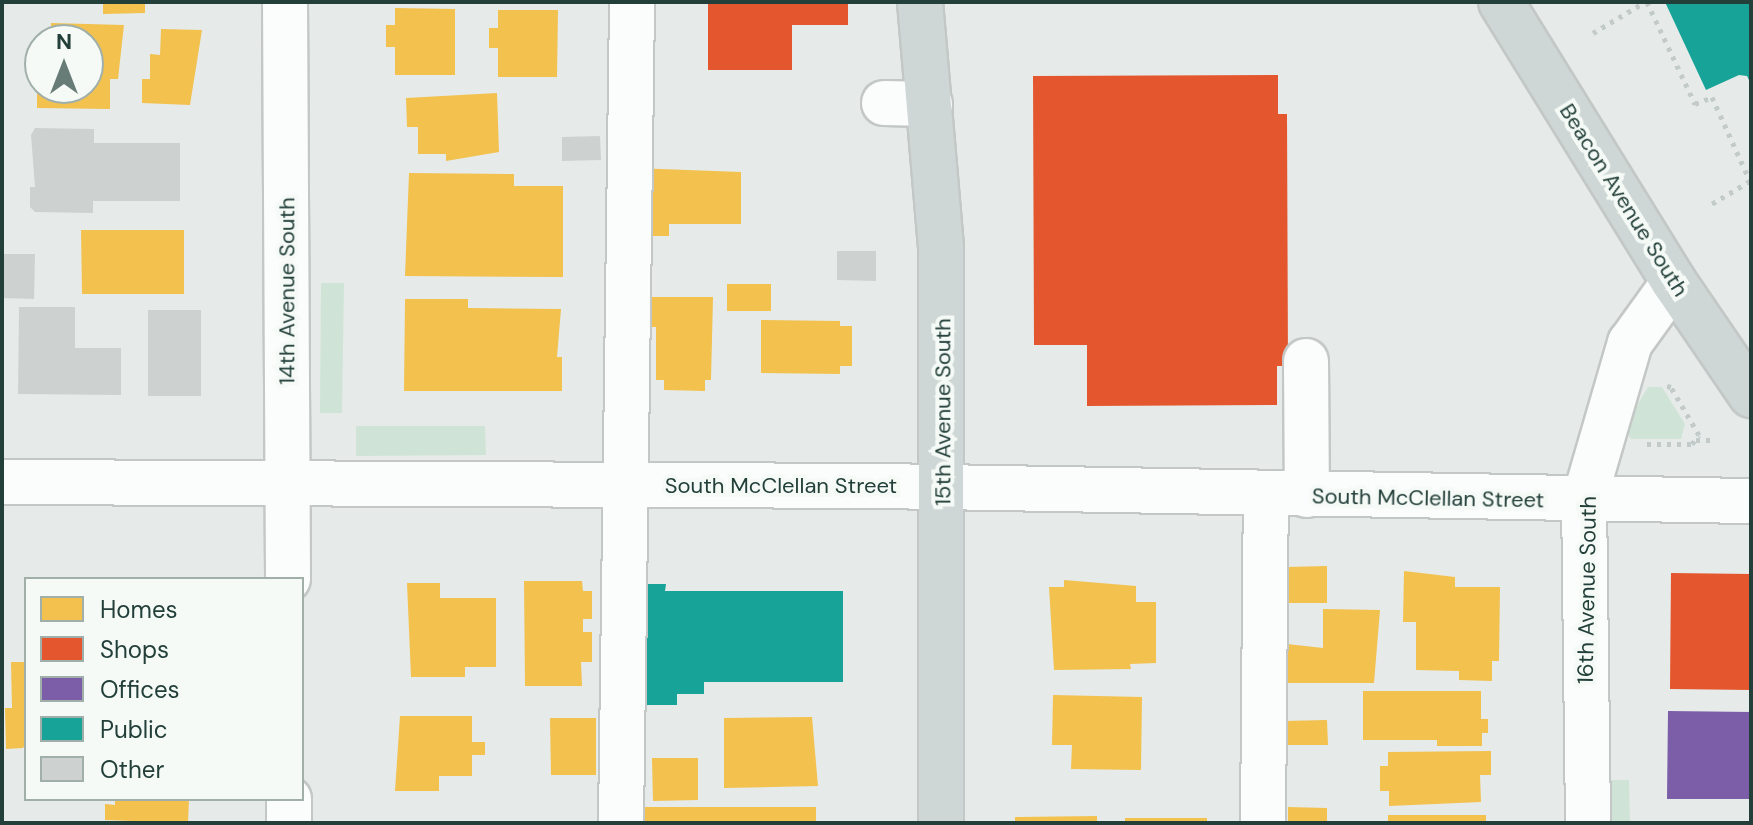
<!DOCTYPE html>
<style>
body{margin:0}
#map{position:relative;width:1753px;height:825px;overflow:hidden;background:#e6ebe9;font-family:"DM Sans",sans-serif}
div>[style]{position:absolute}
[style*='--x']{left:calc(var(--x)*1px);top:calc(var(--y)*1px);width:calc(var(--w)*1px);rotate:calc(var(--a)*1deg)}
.green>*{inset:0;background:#cfe4d7}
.homes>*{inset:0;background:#f2c14e}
.shops>*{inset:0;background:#e4572e}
.offices>*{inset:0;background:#7b5ea7}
.public>*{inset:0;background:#17a398}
.building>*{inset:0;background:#cdd2d0}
.path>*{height:5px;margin-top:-2.5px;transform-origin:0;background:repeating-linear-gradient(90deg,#c2cbc9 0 4px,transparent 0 10px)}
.roads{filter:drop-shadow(2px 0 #c3c8c6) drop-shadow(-2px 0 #c3c8c6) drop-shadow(0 2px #c3c8c6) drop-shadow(0 -2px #c3c8c6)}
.minor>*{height:44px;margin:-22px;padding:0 22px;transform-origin:22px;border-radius:22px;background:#fbfcfc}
.major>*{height:44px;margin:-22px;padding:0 22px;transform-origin:22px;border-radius:22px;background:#ced7d5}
span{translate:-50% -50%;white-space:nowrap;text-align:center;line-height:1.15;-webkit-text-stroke:8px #f5faf7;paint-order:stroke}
.street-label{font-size:22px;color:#233f39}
.frame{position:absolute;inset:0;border:4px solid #233f39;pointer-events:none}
.legend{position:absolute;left:24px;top:577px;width:280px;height:224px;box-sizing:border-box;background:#f5faf7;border:2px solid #a1afab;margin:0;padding:10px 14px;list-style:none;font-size:24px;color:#233f39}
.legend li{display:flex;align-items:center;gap:16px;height:40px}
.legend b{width:40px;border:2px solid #a1afab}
.north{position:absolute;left:24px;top:24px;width:80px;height:80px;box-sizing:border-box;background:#f5faf7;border:2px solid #a1afab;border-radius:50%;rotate:0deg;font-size:22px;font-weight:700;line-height:32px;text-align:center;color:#233f39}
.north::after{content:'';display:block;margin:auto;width:28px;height:36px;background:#677b77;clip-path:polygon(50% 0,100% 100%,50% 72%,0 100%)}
</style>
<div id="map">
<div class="green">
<i style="clip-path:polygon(321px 283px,344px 283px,342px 413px,320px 413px)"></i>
<i style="clip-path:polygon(1648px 387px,1662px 387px,1685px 424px,1681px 439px,1631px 439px,1624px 427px)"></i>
<i style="clip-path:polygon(356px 426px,485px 426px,486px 455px,356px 456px)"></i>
<i style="clip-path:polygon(1605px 780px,1629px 780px,1630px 823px,1605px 823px)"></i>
</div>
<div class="homes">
<i style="clip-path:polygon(103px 2px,145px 2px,145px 13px,103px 14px)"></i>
<i style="clip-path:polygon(395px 8px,455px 9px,455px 75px,395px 75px,395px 47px,386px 47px,386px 25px,395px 25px)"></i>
<i style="clip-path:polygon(498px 10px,558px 10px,557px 77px,498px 77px,498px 48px,489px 48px,489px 28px,498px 28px)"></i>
<i style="clip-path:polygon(51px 23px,124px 25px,118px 79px,110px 79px,110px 109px,37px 108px,37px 88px,88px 88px,88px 40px,51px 40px)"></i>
<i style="clip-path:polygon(161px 29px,202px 30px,190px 105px,142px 103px,142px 79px,150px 79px,150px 54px,160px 55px)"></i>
<i style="clip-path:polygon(497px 93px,499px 152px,446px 161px,446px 154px,418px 154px,418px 127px,407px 127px,406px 98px)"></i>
<i style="clip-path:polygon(634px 168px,741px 172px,741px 224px,669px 224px,669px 236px,640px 236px)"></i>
<i style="clip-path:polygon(409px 173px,514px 174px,514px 186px,563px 186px,563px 277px,405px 276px)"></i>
<i style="clip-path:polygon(81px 230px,184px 230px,184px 294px,82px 294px)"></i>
<i style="clip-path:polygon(727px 284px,771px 284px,771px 311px,727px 311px)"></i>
<i style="clip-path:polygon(649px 297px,713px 297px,711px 380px,705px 380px,705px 391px,664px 390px,664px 380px,656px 380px,656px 327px,648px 327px)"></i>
<i style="clip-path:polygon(405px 299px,468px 299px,468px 308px,561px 309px,557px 357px,562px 357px,562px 391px,404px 391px)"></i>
<i style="clip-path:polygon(761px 320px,840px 321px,840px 326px,852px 326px,852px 366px,840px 366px,840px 374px,761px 373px)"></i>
<i style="clip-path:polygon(1327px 566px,1327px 603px,1286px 603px,1286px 567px)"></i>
<i style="clip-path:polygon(1404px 571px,1455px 577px,1455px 587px,1500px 587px,1499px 661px,1492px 661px,1492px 681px,1459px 680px,1459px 671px,1416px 670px,1416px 622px,1403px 622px)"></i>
<i style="clip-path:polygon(1064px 580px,1136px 586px,1136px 602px,1156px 602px,1156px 663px,1130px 664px,1131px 669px,1054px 670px,1049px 587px,1064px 587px)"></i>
<i style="clip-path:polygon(524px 581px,582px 581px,583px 591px,592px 591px,592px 619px,583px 619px,583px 632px,592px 632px,592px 662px,581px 662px,582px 686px,525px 686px)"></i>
<i style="clip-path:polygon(407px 583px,440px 583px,440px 598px,496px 598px,496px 667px,465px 667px,465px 677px,411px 677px)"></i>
<i style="clip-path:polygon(1323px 609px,1380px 610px,1374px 683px,1278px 683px,1278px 643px,1323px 648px)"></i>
<i style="clip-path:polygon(11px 662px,26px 662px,26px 743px,23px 748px,6px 749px,5px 708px,12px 708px)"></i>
<i style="clip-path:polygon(1363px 691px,1481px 691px,1481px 719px,1488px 719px,1488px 733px,1482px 733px,1482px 746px,1437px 746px,1437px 740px,1363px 740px)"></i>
<i style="clip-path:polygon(1053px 695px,1142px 697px,1141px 770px,1071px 769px,1072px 745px,1052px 745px)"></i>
<i style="clip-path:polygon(400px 716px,472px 716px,472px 742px,485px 742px,485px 755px,472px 755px,472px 776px,439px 776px,439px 791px,395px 791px)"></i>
<i style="clip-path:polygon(812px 717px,818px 786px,724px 788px,724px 718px)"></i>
<i style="clip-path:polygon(550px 718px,596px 718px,596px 775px,551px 775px)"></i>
<i style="clip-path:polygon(1327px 720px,1328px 745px,1284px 745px,1283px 721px)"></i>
<i style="clip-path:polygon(1491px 751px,1491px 775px,1480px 775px,1481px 802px,1389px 806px,1389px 791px,1380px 791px,1380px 766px,1388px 766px,1388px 752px)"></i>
<i style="clip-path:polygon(652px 758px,698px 758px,698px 800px,653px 801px)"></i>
<i style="clip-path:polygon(115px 799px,189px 799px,188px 823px,105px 820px,105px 804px,115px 805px)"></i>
<i style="clip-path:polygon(641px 807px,816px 807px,816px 823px,641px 823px)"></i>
<i style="clip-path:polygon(1288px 807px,1327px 808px,1327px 823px,1288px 823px)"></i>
<i style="clip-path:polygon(1388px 815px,1486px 815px,1486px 823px,1388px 823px)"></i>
<i style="clip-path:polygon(1097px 816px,1097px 823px,1015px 823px,1015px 817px)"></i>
<i style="clip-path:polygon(1125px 818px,1207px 818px,1207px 823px,1125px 823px)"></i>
</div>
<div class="shops">
<i style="clip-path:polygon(708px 2px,848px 2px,848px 25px,792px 25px,792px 70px,708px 70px)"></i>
<i style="clip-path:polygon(1278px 75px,1278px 114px,1287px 114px,1288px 366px,1277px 366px,1277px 405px,1087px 406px,1087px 345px,1034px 345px,1033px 76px)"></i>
<i style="clip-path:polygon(1671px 573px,1751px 574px,1751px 690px,1670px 689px)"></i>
</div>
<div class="offices">
<i style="clip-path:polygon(1668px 711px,1751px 712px,1751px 799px,1667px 799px)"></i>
</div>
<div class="public">
<i style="clip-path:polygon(1665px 2px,1751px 2px,1751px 84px,1747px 76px,1739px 75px,1706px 90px)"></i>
<i style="clip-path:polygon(641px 584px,666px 584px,665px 591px,843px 591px,843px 682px,704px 682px,704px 694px,677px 694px,677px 705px,641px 705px)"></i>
</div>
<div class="building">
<i style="clip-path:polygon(35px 128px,94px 129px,94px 143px,180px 143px,180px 201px,93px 201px,93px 213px,35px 212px,30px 207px,30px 187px,35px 187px,31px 135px)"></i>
<i style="clip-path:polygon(600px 136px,601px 160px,562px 161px,562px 137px)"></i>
<i style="clip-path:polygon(837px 251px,876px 251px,876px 281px,837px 280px)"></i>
<i style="clip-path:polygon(2px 254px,35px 254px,34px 299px,2px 298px)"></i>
<i style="clip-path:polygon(19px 307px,75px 307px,75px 348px,121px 348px,121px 395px,18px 394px)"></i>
<i style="clip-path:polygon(148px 310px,201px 310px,201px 396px,148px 396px)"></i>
</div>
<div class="path">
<i style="--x:1647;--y:2;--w:113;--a:64.8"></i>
<i style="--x:1695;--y:104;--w:18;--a:-22"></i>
<i style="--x:1712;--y:97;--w:92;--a:65.7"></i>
<i style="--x:1750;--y:181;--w:47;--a:149"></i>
<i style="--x:1593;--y:33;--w:61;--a:-30.8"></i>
<i style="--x:1696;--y:440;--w:14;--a:0"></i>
<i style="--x:1647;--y:444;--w:45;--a:0"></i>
<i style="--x:1692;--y:444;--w:11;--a:-52"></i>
<i style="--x:1699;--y:435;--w:56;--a:-120.3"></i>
<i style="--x:1671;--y:387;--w:10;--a:-163"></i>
</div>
<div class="roads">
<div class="minor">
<i style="--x:285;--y:2;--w:577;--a:89.7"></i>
<i style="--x:884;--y:103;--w:46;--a:1.2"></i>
<i style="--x:1306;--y:361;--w:134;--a:89.6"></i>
<i style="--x:2;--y:482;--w:878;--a:0.26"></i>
<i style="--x:880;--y:486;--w:871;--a:0.99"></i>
<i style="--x:289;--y:799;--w:24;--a:90"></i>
<i style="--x:621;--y:823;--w:821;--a:-89.23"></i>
<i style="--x:1263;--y:823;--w:330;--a:-89.5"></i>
<i style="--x:1588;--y:823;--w:322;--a:-90.7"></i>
<i style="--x:1584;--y:501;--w:165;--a:-73.8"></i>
<i style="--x:1630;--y:343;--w:75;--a:-54.2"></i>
</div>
<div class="major">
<i style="--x:920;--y:2;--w:246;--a:85.1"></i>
<i style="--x:941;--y:247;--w:576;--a:90"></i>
<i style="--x:1501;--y:2;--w:329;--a:58.3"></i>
<i style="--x:1674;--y:282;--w:137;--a:55.7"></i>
</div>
</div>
<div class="street-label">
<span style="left:1624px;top:200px;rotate:58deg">Beacon Avenue South</span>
<span style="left:287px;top:291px;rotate:-90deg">14th Avenue South</span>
<span style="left:943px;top:412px;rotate:-90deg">15th Avenue South</span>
<span style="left:781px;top:486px">South McClellan Street</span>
<span style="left:1428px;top:498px;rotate:1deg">South McClellan Street</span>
<span style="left:1587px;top:590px;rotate:-89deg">16th Avenue South</span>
</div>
<div class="frame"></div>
<ul class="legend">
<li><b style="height:22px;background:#f2c14e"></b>Homes</li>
<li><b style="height:22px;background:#e4572e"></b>Shops</li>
<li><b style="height:22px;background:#7b5ea7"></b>Offices</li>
<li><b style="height:22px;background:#17a398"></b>Public</li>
<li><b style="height:22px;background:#cdd2d0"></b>Other</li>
</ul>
<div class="north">N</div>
</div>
